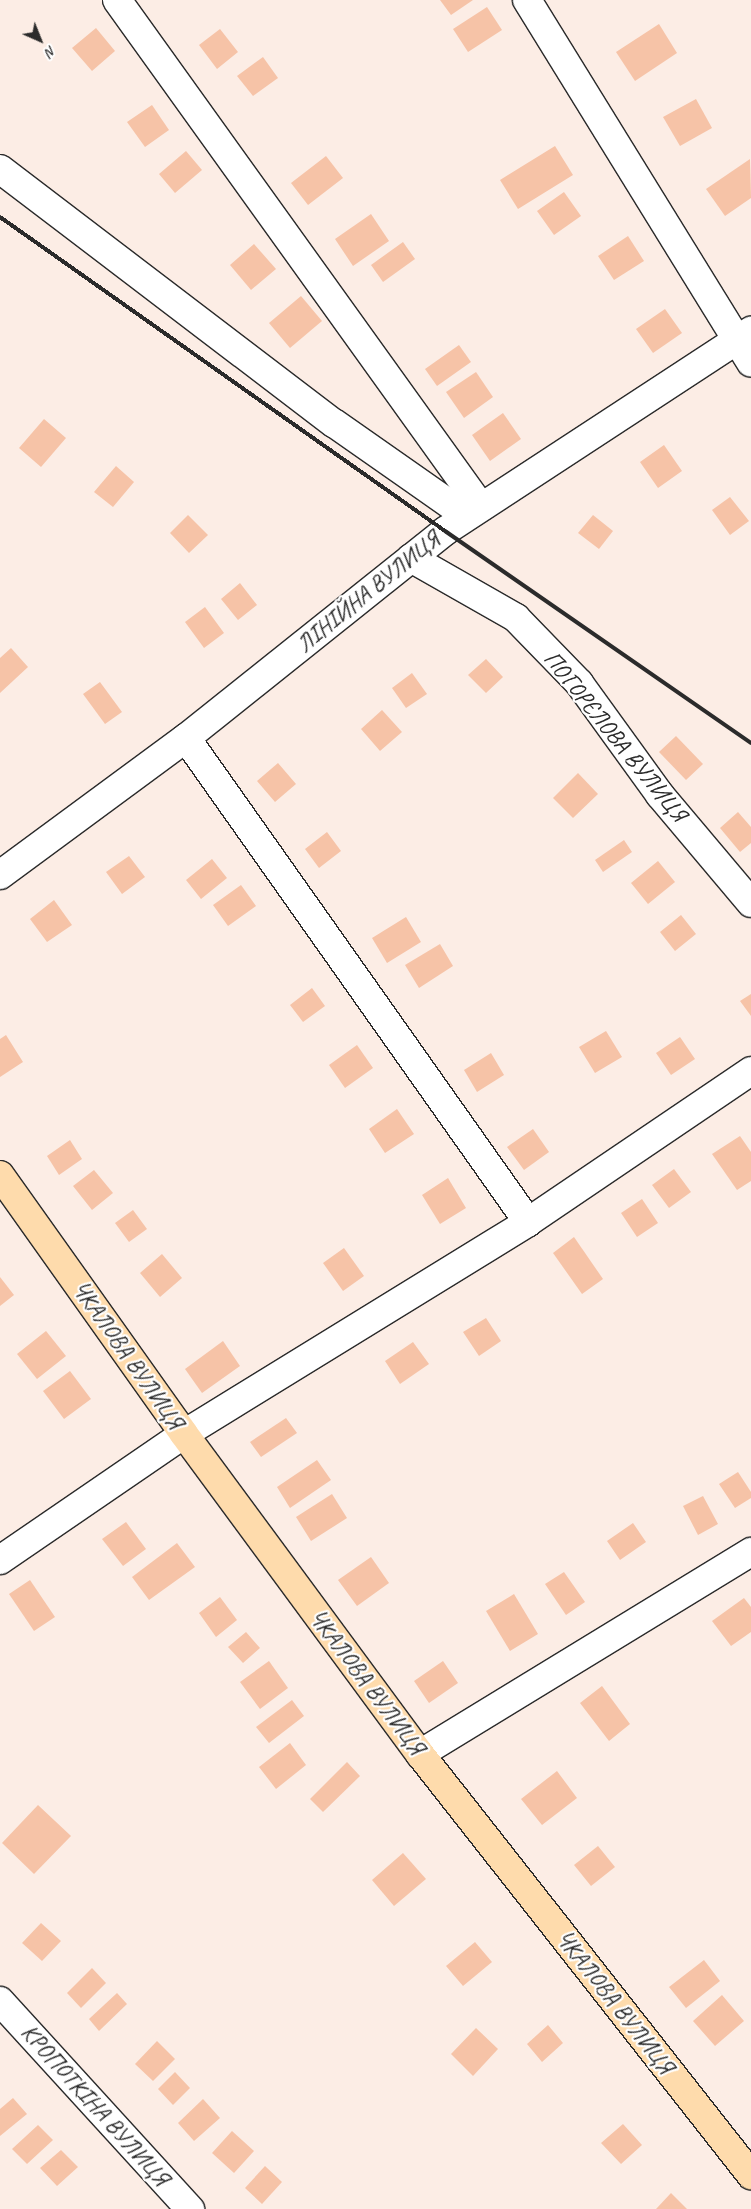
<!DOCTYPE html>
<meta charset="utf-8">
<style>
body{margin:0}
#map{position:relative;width:751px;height:2209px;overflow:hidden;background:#fcede5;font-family:Caveat,sans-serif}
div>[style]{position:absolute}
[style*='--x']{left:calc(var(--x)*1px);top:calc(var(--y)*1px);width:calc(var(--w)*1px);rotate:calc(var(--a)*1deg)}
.building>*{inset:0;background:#f6c3a7}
.roads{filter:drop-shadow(1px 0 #2b2b2b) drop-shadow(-1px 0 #2b2b2b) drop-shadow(0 1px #2b2b2b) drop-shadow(0 -1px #2b2b2b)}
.minor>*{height:28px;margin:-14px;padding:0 14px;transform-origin:14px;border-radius:14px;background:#fff}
.primary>*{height:28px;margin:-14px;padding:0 14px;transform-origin:14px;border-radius:14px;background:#fedbac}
.rail>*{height:4px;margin:-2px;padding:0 2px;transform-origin:2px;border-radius:2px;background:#2b2b2b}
span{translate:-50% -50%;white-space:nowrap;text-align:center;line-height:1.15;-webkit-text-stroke:4.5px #fff;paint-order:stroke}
.street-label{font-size:24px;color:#2b2b2b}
.north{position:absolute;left:15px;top:15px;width:50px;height:50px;-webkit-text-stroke:4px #fff;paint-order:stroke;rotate:136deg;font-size:14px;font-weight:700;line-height:20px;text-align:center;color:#2b2b2b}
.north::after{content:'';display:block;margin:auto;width:18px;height:22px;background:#2b2b2b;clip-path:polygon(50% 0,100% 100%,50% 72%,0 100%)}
</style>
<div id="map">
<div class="building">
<i style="clip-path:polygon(440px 0,473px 0,451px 15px)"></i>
<i style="clip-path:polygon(487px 7px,502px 30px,468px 52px,453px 29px)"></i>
<i style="clip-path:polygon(659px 24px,677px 53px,635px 81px,616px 52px)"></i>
<i style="clip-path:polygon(96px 28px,115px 51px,92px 71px,72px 48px)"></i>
<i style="clip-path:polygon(220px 29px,238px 52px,217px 69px,199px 45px)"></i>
<i style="clip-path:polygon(263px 57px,278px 78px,253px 96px,237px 76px)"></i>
<i style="clip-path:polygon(696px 99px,712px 128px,680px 146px,663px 117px)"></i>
<i style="clip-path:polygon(152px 105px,169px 130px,145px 147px,127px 122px)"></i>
<i style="clip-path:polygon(555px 146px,573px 175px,518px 209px,500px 180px)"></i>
<i style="clip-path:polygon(186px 151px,202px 170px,175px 193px,159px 174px)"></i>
<i style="clip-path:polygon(326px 156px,343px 178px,308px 205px,291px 183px)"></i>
<i style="clip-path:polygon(750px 159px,751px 198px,725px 216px,706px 189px)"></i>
<i style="clip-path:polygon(564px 192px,581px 216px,554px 235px,537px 211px)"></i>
<i style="clip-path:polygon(371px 214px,389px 241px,353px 266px,335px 239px)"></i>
<i style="clip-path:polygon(628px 236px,644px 261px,614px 280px,598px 256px)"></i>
<i style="clip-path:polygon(403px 242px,415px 259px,383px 282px,371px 265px)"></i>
<i style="clip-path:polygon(254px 244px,276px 269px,251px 290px,230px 265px)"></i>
<i style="clip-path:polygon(301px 296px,322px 321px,290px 348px,269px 323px)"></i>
<i style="clip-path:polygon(665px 309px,682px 333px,653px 353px,636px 329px)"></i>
<i style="clip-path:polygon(459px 345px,471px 362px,437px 386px,425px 369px)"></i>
<i style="clip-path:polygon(476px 372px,493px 397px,464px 418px,446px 392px)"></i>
<i style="clip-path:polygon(503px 413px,521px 439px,490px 461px,472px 435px)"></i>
<i style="clip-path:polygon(44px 419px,66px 438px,41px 467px,19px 448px)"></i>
<i style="clip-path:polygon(664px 445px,682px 471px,658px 488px,640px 462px)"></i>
<i style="clip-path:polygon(116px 466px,134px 482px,113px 507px,94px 492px)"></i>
<i style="clip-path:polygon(730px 497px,749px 521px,730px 535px,712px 510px)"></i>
<i style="clip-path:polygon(188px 515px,208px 535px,189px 553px,170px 533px)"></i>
<i style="clip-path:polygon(593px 515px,613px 531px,599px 549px,578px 533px)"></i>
<i style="clip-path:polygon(240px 583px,257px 605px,238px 620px,221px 599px)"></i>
<i style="clip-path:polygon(205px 607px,224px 633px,204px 648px,185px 622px)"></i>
<i style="clip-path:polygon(11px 648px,28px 667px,0 693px,0 658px)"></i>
<i style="clip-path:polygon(486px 659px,503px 677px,486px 693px,468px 675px)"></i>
<i style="clip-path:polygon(412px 673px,427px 694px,406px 708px,392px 688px)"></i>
<i style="clip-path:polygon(100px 682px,122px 712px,105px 724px,83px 694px)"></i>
<i style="clip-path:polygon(382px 710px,402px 732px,380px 751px,361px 729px)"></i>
<i style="clip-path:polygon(676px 736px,703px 764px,686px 780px,659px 752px)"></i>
<i style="clip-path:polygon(278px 763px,296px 784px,275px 802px,257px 781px)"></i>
<i style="clip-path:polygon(578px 773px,598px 794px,573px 818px,553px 798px)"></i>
<i style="clip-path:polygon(738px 812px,751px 827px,751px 843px,740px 852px,720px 828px)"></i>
<i style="clip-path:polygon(327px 832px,341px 851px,319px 868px,305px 849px)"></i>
<i style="clip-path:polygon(624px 840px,632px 852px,603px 872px,595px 860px)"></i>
<i style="clip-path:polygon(129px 856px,145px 877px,122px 894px,106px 872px)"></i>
<i style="clip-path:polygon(212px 859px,227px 878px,201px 899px,186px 880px)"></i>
<i style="clip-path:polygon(658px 861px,675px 882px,648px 904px,631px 883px)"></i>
<i style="clip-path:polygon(241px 885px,256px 906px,228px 926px,213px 905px)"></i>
<i style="clip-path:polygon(54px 900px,72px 925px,47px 942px,30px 919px)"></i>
<i style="clip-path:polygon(681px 915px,696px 934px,675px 951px,660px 932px)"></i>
<i style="clip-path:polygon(406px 917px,421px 942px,387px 963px,372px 938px)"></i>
<i style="clip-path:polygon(440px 944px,453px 966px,419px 988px,405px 965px)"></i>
<i style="clip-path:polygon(312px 988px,325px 1006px,303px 1022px,290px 1005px)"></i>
<i style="clip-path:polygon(751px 994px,751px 1016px,740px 1001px)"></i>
<i style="clip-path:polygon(606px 1031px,622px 1057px,595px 1073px,579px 1047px)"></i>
<i style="clip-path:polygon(6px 1035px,23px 1062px,0 1077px,0 1039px)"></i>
<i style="clip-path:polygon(680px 1037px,695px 1059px,671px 1075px,656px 1053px)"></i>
<i style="clip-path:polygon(357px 1045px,373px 1068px,345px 1088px,329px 1065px)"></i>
<i style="clip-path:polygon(491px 1053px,504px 1075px,477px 1092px,464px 1070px)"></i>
<i style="clip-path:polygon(397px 1109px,414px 1134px,385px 1153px,369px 1129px)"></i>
<i style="clip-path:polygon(533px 1129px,549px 1152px,524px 1170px,507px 1147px)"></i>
<i style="clip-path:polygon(740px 1136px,751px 1152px,751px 1181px,737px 1190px,712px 1154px)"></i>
<i style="clip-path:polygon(70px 1140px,82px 1159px,59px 1175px,47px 1156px)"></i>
<i style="clip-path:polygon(674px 1169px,691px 1192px,669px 1208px,652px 1185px)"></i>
<i style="clip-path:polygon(94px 1170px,113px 1193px,92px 1210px,73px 1186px)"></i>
<i style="clip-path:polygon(448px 1178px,466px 1208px,440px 1224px,422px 1195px)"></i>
<i style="clip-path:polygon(642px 1199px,658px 1223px,637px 1237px,621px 1213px)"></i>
<i style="clip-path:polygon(133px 1210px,147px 1229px,129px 1242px,115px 1223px)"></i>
<i style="clip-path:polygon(574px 1237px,603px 1279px,582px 1294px,553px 1253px)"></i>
<i style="clip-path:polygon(344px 1248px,364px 1276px,343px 1291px,323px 1263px)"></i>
<i style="clip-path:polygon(162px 1254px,182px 1278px,160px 1297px,140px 1273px)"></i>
<i style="clip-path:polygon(0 1277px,14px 1295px,0 1306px)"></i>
<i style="clip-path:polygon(486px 1318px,501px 1341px,479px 1356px,463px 1332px)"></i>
<i style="clip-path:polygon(46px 1331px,66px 1356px,37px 1379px,17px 1354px)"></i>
<i style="clip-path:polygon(223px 1341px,240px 1366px,202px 1393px,185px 1369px)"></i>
<i style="clip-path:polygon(413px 1342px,429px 1364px,400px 1384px,385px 1361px)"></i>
<i style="clip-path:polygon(70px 1371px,91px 1399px,64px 1419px,43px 1391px)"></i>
<i style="clip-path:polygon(286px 1418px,297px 1433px,261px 1457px,250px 1442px)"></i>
<i style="clip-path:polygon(317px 1460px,331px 1480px,290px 1508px,277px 1487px)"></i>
<i style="clip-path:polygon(738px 1472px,751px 1492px,751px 1498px,735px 1508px,719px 1484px)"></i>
<i style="clip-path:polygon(332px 1494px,347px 1518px,311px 1541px,296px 1517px)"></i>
<i style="clip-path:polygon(703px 1496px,718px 1524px,698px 1535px,683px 1506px)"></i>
<i style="clip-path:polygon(126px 1522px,146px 1549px,123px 1566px,102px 1539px)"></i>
<i style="clip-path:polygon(633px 1523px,646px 1542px,620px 1560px,607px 1541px)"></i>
<i style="clip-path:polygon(177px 1543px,195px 1567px,149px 1600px,132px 1577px)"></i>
<i style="clip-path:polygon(371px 1557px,389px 1583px,357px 1606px,338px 1580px)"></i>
<i style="clip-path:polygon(564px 1572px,585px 1602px,566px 1615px,545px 1584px)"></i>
<i style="clip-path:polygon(30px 1580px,55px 1617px,34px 1631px,9px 1594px)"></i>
<i style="clip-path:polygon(514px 1594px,538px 1634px,510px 1651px,486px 1611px)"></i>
<i style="clip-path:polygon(220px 1597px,237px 1620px,216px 1637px,199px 1613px)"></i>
<i style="clip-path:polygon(744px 1598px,751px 1607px,751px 1632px,731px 1646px,712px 1621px)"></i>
<i style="clip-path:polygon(246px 1632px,260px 1648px,243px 1663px,228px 1647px)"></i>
<i style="clip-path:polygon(269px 1661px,288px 1688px,260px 1709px,240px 1682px)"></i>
<i style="clip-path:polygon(443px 1661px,458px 1683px,429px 1703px,414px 1681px)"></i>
<i style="clip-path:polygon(602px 1686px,630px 1724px,609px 1741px,580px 1703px)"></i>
<i style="clip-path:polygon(292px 1700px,304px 1716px,269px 1743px,256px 1727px)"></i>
<i style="clip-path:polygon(290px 1743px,306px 1765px,276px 1789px,259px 1767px)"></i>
<i style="clip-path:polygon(347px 1762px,360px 1776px,323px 1812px,310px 1799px)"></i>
<i style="clip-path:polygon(557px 1771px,577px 1798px,542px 1825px,521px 1799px)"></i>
<i style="clip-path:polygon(38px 1805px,71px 1836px,34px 1874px,2px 1843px)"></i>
<i style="clip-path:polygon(598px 1846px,615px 1867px,591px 1886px,574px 1865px)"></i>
<i style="clip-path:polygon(403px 1853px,426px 1879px,394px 1906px,372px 1880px)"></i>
<i style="clip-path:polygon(41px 1923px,61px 1941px,42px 1961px,22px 1943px)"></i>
<i style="clip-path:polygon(475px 1942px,492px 1962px,463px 1986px,446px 1966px)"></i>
<i style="clip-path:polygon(704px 1960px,720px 1981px,686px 2008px,669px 1987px)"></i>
<i style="clip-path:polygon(92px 1968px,106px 1983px,81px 2008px,67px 1993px)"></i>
<i style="clip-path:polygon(117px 1993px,127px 2004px,99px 2031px,89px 2019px)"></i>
<i style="clip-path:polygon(722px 1995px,744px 2021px,715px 2046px,693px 2021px)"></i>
<i style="clip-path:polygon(548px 2025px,563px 2043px,542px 2062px,527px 2044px)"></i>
<i style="clip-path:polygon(476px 2028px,498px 2049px,473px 2076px,451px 2054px)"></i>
<i style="clip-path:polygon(157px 2041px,175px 2059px,153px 2081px,135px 2064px)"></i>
<i style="clip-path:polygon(175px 2072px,190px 2088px,173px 2105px,158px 2089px)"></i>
<i style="clip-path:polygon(13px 2098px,27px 2114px,0 2136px,0 2109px)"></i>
<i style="clip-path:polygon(203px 2099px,220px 2118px,194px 2141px,178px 2123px)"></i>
<i style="clip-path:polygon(623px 2124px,642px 2145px,621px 2164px,601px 2143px)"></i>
<i style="clip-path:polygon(38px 2125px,53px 2140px,27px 2164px,12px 2149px)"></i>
<i style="clip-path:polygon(232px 2131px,254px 2151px,234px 2173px,212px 2153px)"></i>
<i style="clip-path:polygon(61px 2150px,78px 2167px,57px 2186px,40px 2168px)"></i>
<i style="clip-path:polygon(265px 2166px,282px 2182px,262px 2204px,245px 2188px)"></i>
<i style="clip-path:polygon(671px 2193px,687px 2209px,656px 2209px)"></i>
</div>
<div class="roads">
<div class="minor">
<i style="--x:117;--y:0;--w:624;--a:54.32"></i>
<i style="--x:527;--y:0;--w:426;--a:58.3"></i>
<i style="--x:0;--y:169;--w:420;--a:37.3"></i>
<i style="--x:334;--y:423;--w:162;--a:35"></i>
<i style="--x:411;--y:558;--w:121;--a:29.7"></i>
<i style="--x:516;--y:618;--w:91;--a:45.9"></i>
<i style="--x:579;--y:683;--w:138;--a:54.1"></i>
<i style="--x:660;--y:795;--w:141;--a:49.9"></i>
<i style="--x:186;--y:738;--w:593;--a:54.75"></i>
<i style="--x:0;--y:875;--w:231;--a:-36.4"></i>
<i style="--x:186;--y:738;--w:332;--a:-38.6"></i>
<i style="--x:445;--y:531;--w:366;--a:-33.2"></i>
<i style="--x:0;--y:1560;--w:223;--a:-34.4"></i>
<i style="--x:184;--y:1434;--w:404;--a:-31.6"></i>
<i style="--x:528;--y:1222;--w:269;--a:-34.1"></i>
<i style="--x:420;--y:1754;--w:388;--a:-31.4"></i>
<i style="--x:0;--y:2001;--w:282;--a:47.6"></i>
</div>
<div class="primary">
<i style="--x:0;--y:1175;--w:318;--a:54.6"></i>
<i style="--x:184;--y:1434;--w:398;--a:53.6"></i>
<i style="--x:420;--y:1754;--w:536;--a:51.82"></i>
</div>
</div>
<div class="rail">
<i style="--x:0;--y:217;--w:545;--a:35.21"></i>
<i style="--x:445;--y:531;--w:372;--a:34.7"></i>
</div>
<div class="street-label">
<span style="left:368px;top:592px;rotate:-39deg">ЛІНІЙНА ВУЛИЦЯ</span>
<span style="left:615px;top:736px;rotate:51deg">ПОГОРЄЛОВА ВУЛИЦЯ</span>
<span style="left:128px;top:1355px;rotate:55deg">ЧКАЛОВА ВУЛИЦЯ</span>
<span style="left:367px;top:1682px;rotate:53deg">ЧКАЛОВА ВУЛИЦЯ</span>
<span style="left:615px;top:2002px;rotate:52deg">ЧКАЛОВА ВУЛИЦЯ</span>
<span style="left:95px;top:2105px;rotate:48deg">КРОПОТКІНА ВУЛИЦЯ</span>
</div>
<div class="north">N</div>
</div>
